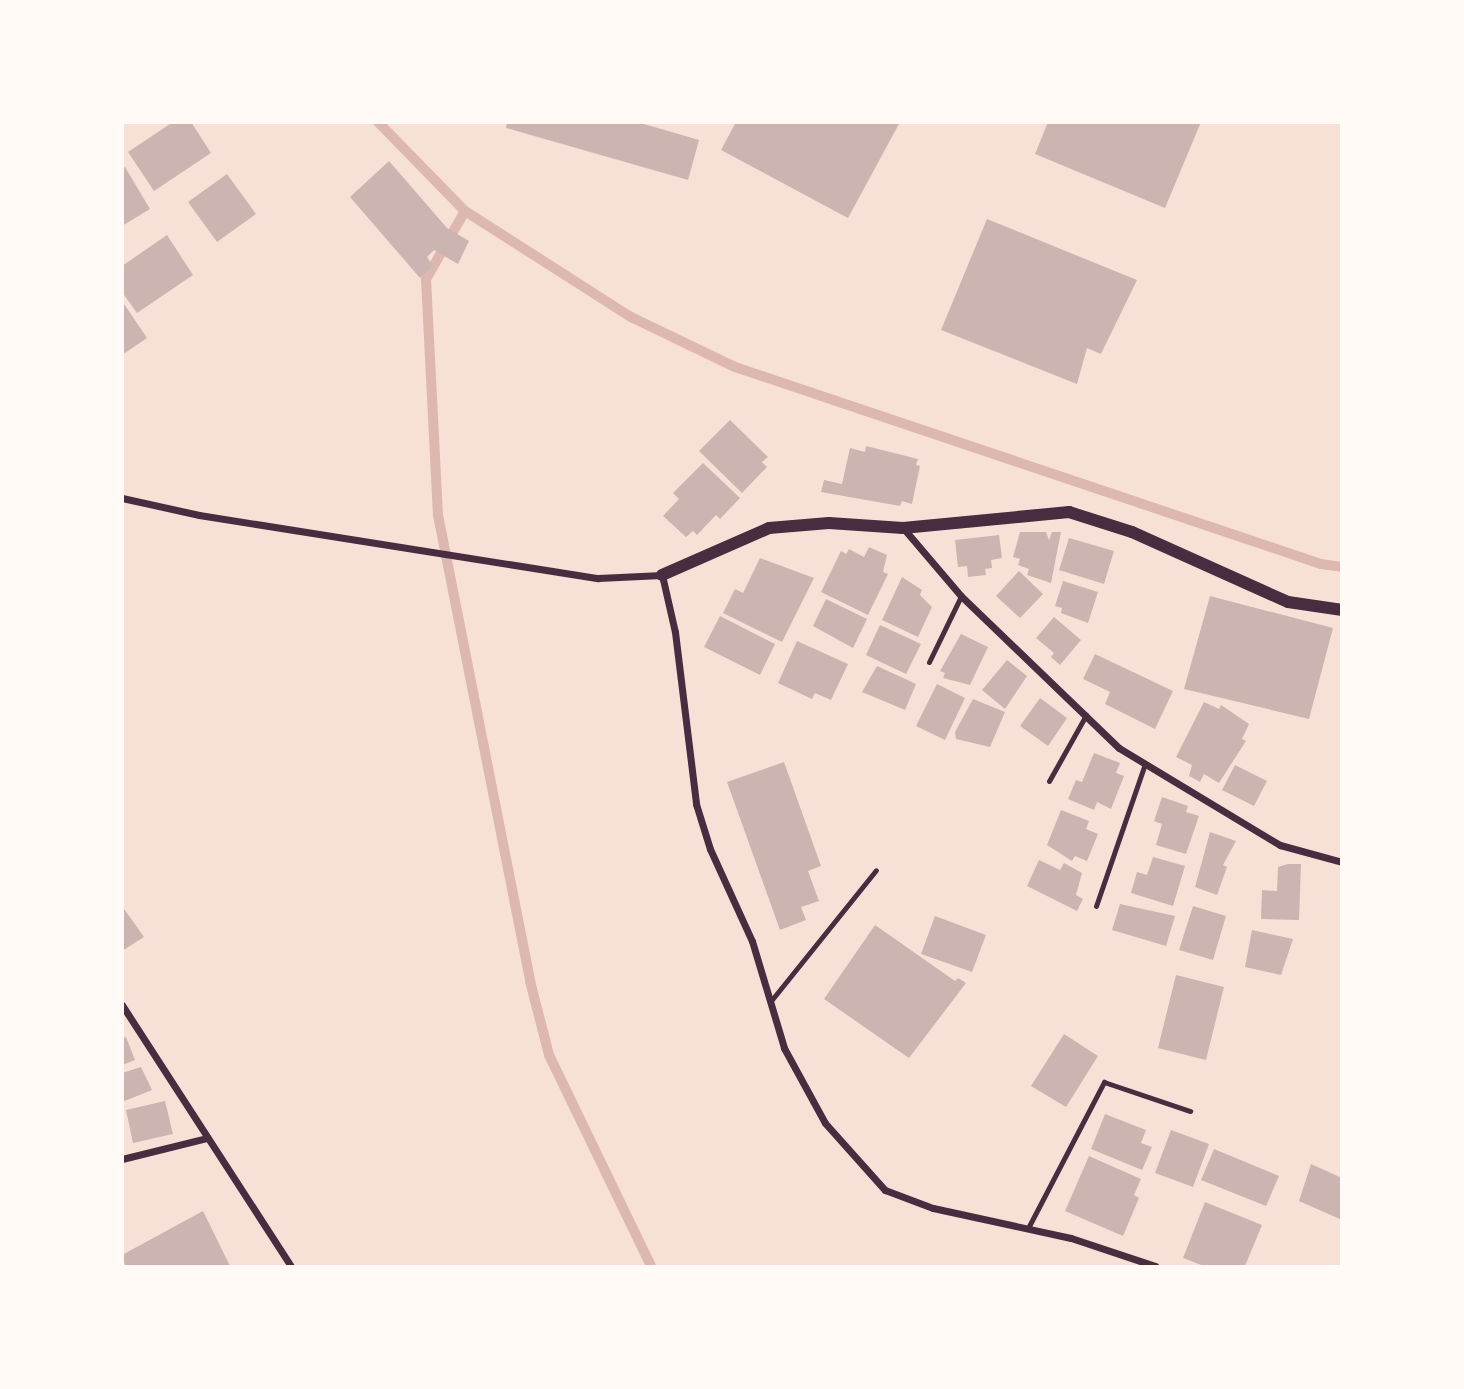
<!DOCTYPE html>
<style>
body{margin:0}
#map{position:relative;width:1464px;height:1389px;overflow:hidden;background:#f7e1d7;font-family:"Fira Sans Condensed",sans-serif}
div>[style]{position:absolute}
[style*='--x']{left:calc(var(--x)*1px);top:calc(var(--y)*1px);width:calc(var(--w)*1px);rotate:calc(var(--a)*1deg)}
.stream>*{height:10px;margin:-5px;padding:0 5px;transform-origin:5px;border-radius:5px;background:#dcb8b0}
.building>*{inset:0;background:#ccb4b1}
.service>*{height:5px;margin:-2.5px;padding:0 2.5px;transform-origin:2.5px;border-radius:2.5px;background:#4a2c40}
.minor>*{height:7px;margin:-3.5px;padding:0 3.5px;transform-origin:3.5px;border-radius:3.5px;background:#4a2c40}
.tertiary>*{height:12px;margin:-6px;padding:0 6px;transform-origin:6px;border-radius:6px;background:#4a2c40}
span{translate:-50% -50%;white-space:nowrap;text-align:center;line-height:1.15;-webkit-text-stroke:5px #fffaf5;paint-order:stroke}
.frame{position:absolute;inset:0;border:124px solid #fffaf5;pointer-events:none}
</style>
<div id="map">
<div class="stream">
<i style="--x:378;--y:122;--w:124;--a:45.7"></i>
<i style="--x:465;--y:211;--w:78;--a:119.8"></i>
<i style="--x:426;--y:279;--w:236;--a:87.1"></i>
<i style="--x:438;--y:515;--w:475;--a:78.8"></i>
<i style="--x:530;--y:981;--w:76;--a:75.6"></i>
<i style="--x:549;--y:1055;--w:234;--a:64.2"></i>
<i style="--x:465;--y:211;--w:197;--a:32.6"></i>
<i style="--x:631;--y:317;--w:115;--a:25.7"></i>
<i style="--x:735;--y:367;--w:618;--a:18.58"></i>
<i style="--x:1321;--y:564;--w:21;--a:8"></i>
</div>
<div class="building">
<i style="clip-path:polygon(173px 122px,191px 122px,211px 153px,154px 191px,128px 152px)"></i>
<i style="clip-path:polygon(507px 122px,637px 122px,699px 140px,688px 180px,506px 128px)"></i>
<i style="clip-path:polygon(736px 122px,900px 122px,848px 218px,721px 150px)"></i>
<i style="clip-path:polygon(1048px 122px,1201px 122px,1165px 208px,1035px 154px)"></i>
<i style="clip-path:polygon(389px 161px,447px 228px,469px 241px,458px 264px,434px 250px,427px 257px,433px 266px,420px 278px,350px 197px)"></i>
<i style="clip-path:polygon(125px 167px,150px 209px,122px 226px,122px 169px)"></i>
<i style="clip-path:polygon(227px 174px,256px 214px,217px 242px,188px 202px)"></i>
<i style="clip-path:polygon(987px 219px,1137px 280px,1101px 354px,1087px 348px,1077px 384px,941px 330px)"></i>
<i style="clip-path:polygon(167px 235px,193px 275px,137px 313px,122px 292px,122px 266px)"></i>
<i style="clip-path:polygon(122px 301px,147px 338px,122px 355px)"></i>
<i style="clip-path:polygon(730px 420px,768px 457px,762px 462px,767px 467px,742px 493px,699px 451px)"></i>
<i style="clip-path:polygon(866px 446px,918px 459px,916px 465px,920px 466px,912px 504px,902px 501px,900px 506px,821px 492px,824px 480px,842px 484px,850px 448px,865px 452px)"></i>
<i style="clip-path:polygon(703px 463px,740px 498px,720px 519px,716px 515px,697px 535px,693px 531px,686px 537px,663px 516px,679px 499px,673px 493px)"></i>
<i style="clip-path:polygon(1020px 532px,1046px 532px,1049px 540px,1052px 532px,1061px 532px,1051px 583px,1027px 575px,1029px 569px,1018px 565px,1020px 559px,1013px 557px)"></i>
<i style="clip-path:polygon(999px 535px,1002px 558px,991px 560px,992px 568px,985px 569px,986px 575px,968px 577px,967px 566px,958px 567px,955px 540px)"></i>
<i style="clip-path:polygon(1069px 538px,1114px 551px,1104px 584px,1059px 570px)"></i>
<i style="clip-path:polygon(869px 547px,887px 555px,883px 572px,888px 574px,868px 615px,821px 592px,841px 551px,846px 554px,849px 549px,864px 557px)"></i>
<i style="clip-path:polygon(760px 558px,814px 578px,782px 642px,723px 613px,735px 589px,743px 593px)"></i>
<i style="clip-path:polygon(1019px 571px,1043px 594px,1020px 618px,996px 596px)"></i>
<i style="clip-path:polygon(902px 577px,922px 590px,920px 595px,932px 607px,918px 637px,882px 620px)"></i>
<i style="clip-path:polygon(1063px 581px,1098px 592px,1088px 623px,1061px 613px,1062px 608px,1055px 606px)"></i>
<i style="clip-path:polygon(1210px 596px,1333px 628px,1309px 719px,1184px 689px)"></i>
<i style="clip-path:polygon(826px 599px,867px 619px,853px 648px,813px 626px)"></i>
<i style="clip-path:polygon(720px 616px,775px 644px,760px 675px,704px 647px)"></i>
<i style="clip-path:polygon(1054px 617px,1081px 640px,1060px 665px,1051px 657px,1054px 653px,1036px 638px)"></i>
<i style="clip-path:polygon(880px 625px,921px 644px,906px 674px,866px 655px)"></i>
<i style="clip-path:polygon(961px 634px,988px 647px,970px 685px,943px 678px,945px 673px,940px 671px)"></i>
<i style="clip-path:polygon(797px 641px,848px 664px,831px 700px,815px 693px,812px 699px,778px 683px)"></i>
<i style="clip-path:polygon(1095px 654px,1173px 691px,1155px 729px,1105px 704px,1110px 692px,1083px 679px)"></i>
<i style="clip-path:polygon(1007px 660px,1027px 676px,1005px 709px,982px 690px)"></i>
<i style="clip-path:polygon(877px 666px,916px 684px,905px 710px,862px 692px)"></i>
<i style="clip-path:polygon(937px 684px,965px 698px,945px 740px,916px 726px)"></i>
<i style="clip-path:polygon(1040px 698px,1067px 718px,1048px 746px,1020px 726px)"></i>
<i style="clip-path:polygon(973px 699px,1005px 712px,990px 747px,956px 739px,955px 732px)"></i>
<i style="clip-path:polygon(1204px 702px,1219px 709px,1221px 705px,1249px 724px,1242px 739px,1246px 741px,1219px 783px,1204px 774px,1200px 782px,1189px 776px,1192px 765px,1176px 757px)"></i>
<i style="clip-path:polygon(1094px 753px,1120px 763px,1116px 773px,1124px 776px,1111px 809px,1097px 802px,1094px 810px,1068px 799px,1076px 780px,1082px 782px)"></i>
<i style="clip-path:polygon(784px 762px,821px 866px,808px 871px,819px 901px,801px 907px,806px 920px,780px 930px,727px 782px)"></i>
<i style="clip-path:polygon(1235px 765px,1267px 781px,1254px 806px,1222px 790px)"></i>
<i style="clip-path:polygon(1162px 797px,1188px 806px,1186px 812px,1199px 816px,1186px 854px,1156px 845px,1162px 824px,1154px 821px)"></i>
<i style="clip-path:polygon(1061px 810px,1089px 821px,1086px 829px,1098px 834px,1087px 861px,1075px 856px,1072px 861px,1047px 845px)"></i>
<i style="clip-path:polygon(1210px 832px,1236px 841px,1223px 865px,1227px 867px,1217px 895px,1195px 887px)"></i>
<i style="clip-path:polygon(1153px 857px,1185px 866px,1173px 906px,1131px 893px,1137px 872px,1147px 875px)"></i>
<i style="clip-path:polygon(1039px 860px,1060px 870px,1064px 863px,1082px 873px,1076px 895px,1083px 899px,1077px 911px,1027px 886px)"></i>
<i style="clip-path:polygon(1288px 864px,1301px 864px,1299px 920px,1261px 919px,1262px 890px,1277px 891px,1278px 867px)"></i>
<i style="clip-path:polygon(1120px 904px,1175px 916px,1166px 946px,1112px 930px)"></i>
<i style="clip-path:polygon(122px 906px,144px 937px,122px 951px)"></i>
<i style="clip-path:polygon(1193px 906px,1226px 916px,1213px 960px,1179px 950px)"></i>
<i style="clip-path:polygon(935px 916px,986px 935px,972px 972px,921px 954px)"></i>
<i style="clip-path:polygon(875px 925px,955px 981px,958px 978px,966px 983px,909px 1058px,824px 999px)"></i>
<i style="clip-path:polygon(1252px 930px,1293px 939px,1281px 975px,1245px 967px)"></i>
<i style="clip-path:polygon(1176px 975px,1224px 987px,1206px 1060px,1158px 1048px)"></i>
<i style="clip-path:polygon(1064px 1034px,1098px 1056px,1066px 1107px,1031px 1086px)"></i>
<i style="clip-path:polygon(126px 1037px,135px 1060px,122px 1065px,122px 1038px)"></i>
<i style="clip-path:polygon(141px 1067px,152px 1090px,122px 1102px,122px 1073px)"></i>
<i style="clip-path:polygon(165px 1101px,173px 1134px,133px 1143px,126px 1110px)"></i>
<i style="clip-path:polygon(1105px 1114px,1146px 1130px,1141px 1143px,1152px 1147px,1142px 1170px,1091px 1149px)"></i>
<i style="clip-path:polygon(1171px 1130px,1209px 1144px,1193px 1187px,1155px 1173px)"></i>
<i style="clip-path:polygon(1214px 1149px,1279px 1176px,1266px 1206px,1201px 1180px)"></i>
<i style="clip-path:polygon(1089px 1156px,1141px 1179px,1134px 1195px,1139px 1198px,1123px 1236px,1065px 1211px)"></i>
<i style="clip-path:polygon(1311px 1164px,1342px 1178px,1342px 1220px,1299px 1201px)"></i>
<i style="clip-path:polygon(1205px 1202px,1262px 1225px,1245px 1266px,1204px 1266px,1183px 1258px)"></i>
<i style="clip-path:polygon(203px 1211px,230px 1266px,125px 1266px,122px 1255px)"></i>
</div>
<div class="service">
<i style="--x:929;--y:662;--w:73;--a:-64.1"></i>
<i style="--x:1049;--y:781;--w:76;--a:-60.7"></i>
<i style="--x:1096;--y:906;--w:150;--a:-71"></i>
<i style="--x:770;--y:1002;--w:169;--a:-51.2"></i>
<i style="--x:1028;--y:1228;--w:165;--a:-62.5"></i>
<i style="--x:1104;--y:1082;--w:91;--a:18.6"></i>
</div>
<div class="minor">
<i style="--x:122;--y:498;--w:79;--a:12.4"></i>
<i style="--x:199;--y:515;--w:404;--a:9"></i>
<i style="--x:598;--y:578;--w:64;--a:-2.7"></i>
<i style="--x:662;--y:575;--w:58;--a:77.2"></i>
<i style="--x:675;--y:632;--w:173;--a:83"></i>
<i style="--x:696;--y:804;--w:47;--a:72.7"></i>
<i style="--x:710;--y:849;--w:101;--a:65.5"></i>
<i style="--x:752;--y:941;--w:112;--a:73.3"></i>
<i style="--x:784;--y:1048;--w:85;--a:61.3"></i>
<i style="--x:825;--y:1123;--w:90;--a:48.2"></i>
<i style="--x:885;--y:1190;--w:51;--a:20.6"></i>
<i style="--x:933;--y:1208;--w:141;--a:12.3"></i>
<i style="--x:1071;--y:1238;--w:89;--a:18.4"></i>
<i style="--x:904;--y:529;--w:88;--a:49.6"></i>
<i style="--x:961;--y:596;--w:219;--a:43.9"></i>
<i style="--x:1119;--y:748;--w:188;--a:31.1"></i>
<i style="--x:1280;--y:845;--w:64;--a:15.3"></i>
<i style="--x:122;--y:1005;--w:311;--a:57.1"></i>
<i style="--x:122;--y:1159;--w:88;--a:-13.9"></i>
</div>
<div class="tertiary">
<i style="--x:662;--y:575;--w:117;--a:-23.7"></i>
<i style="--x:769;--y:528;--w:60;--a:-4.8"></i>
<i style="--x:829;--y:523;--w:74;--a:3.9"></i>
<i style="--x:903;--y:528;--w:167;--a:-5.5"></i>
<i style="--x:1069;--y:512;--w:66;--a:17.6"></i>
<i style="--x:1132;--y:532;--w:171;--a:24.2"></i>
<i style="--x:1288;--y:602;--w:55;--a:8.4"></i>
</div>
<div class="frame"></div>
</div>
